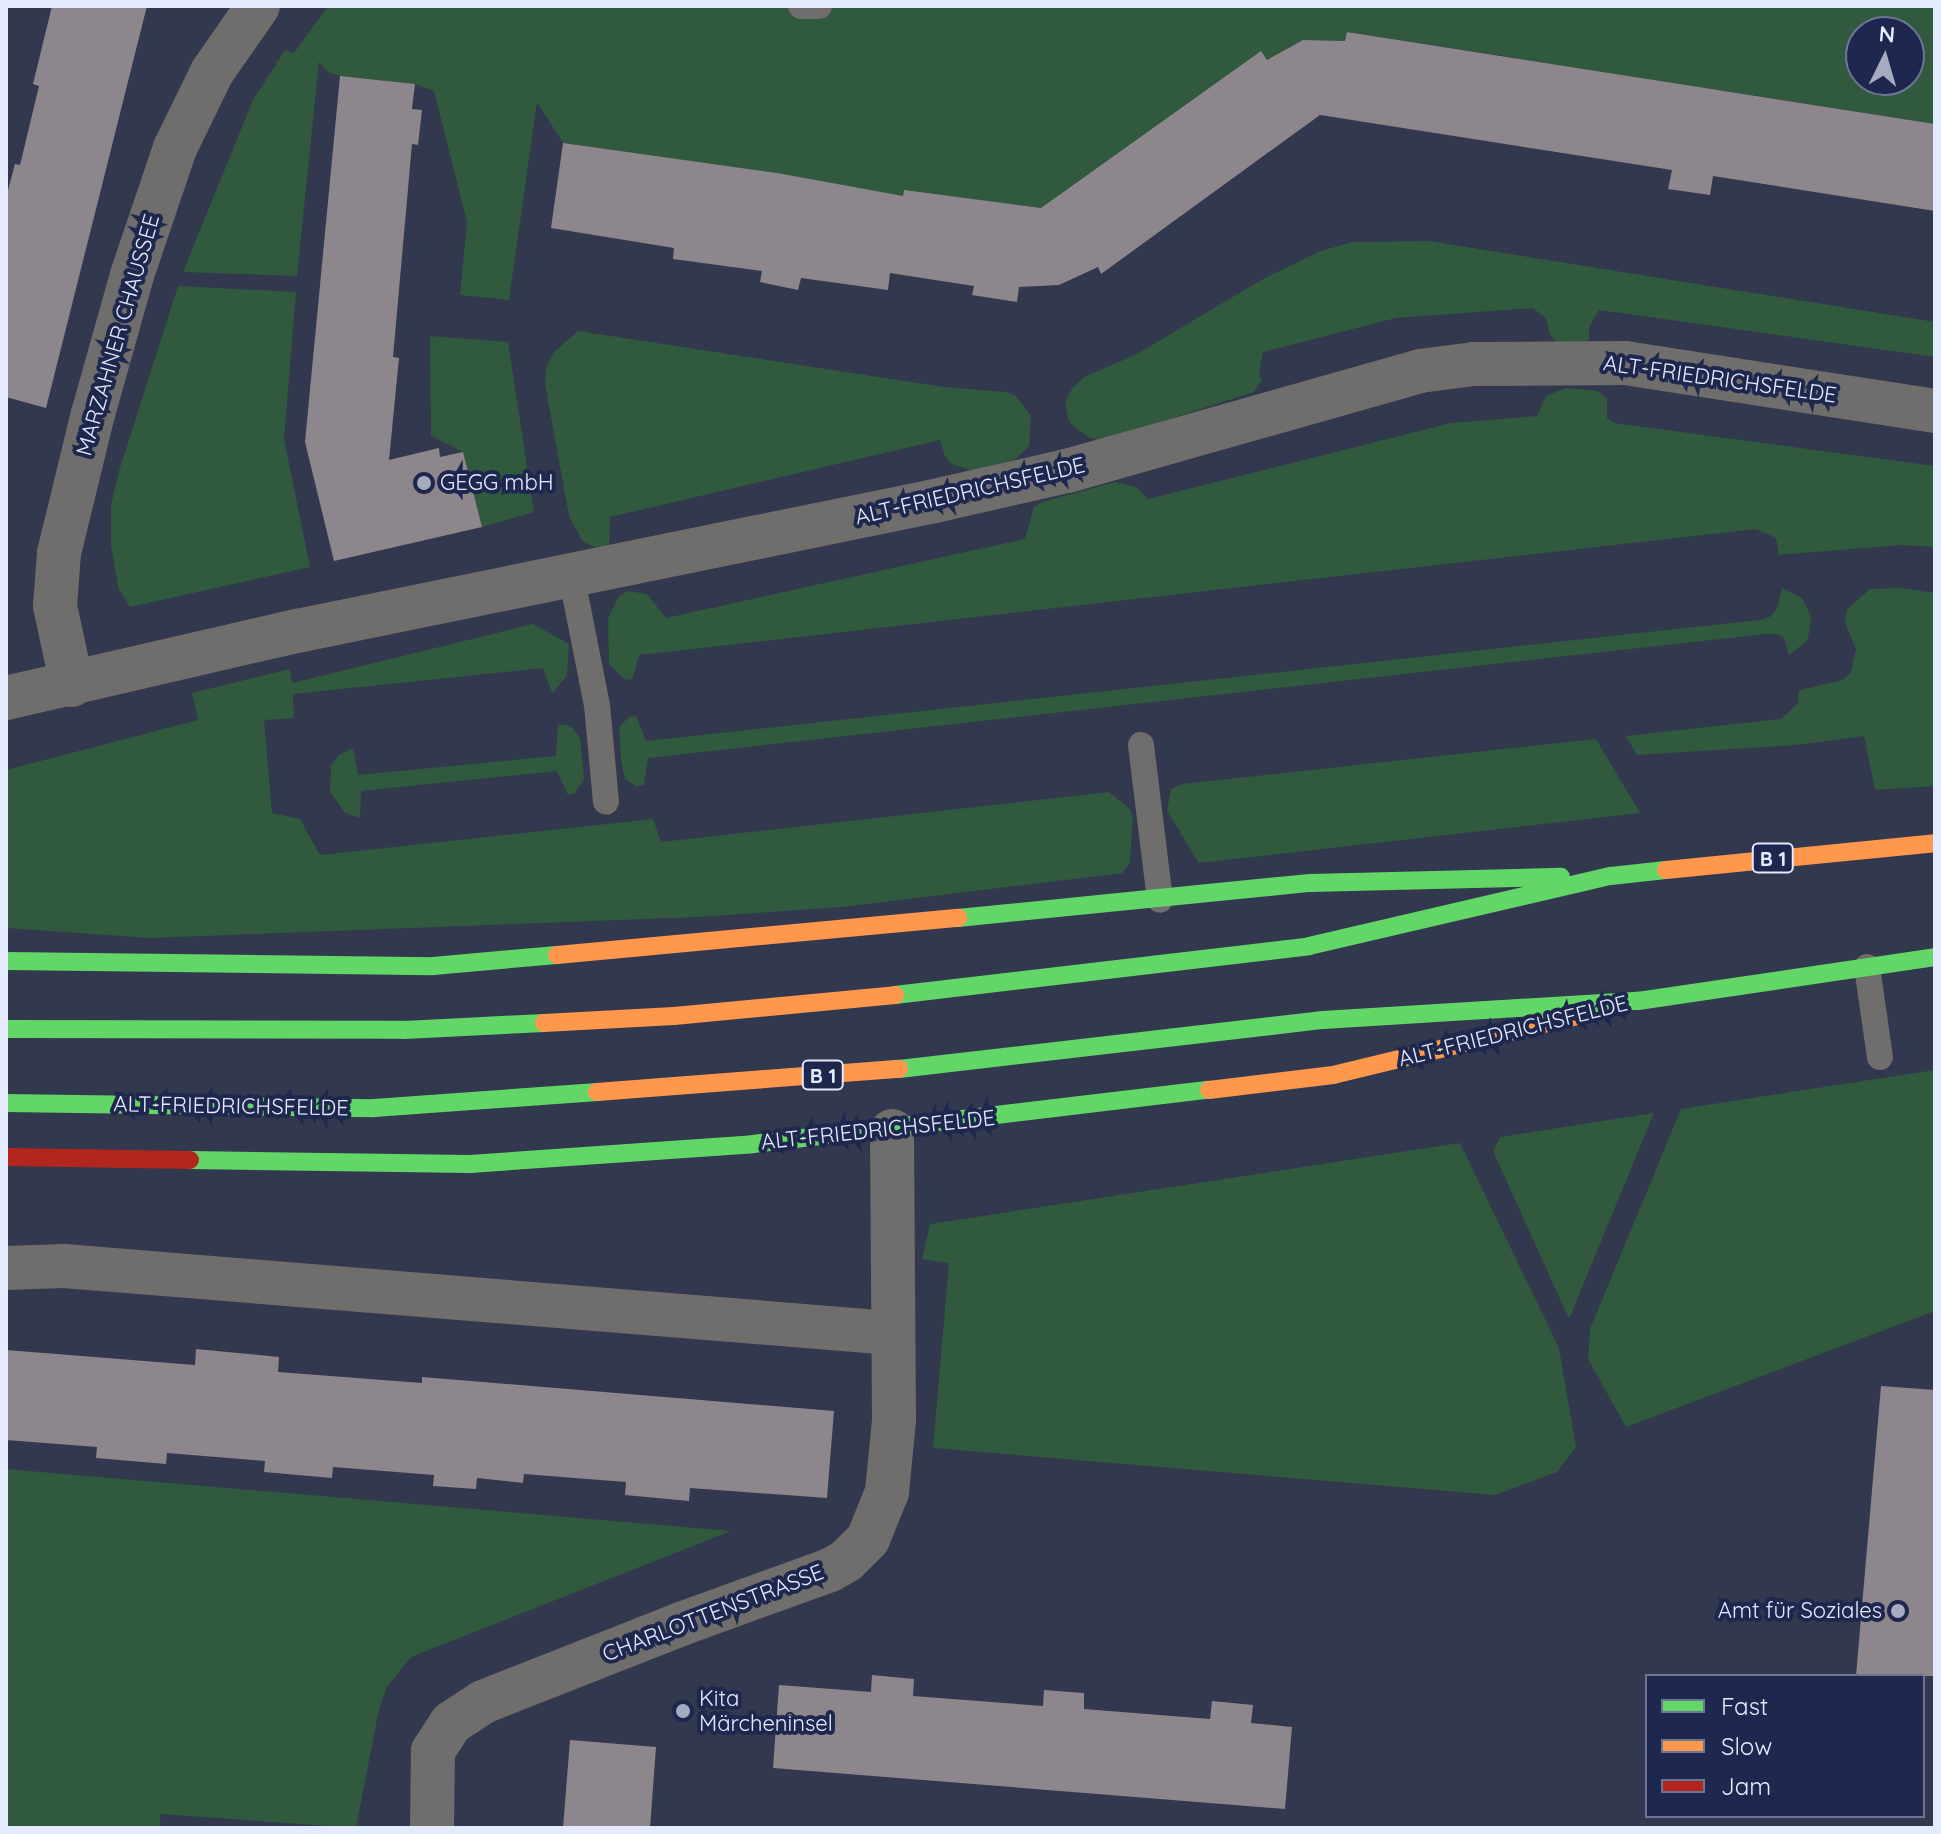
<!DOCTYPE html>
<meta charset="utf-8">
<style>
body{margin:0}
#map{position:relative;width:1941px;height:1834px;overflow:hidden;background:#32384d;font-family:Quicksand,sans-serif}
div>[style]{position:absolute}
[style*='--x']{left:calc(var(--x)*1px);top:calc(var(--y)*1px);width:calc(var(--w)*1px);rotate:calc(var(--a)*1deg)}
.green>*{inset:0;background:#30593e}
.building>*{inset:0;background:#8e868d}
.lane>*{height:26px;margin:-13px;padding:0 13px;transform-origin:13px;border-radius:13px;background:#6f6e6c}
.street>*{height:44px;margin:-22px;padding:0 22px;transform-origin:22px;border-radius:22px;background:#6f6e6c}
.fast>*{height:18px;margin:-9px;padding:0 9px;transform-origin:9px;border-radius:9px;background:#63d668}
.slow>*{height:18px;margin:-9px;padding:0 9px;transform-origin:9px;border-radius:9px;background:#ff974d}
.jam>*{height:18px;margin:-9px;padding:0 9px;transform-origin:9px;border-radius:9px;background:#b3261e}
.dots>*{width:22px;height:22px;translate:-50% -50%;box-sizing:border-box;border:4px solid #1e274d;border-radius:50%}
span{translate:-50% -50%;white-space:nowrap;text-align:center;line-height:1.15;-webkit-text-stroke:8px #1e274d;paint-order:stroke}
.shield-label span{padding:2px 6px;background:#1e274d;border:2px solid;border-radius:6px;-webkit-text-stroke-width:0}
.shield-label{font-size:20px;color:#e4ebfe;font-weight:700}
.street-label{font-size:22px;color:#e4ebfe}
.poi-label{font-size:22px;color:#e4ebfe}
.left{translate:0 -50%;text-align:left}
.right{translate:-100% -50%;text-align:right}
.frame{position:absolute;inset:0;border:8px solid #e4ebfe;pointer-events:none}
.legend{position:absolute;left:1645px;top:1674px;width:280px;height:144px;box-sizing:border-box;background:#1e274d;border:2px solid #6d7594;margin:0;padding:10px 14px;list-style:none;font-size:24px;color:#e4ebfe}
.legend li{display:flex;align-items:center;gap:16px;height:40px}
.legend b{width:40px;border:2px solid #6d7594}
.north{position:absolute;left:1845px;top:16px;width:80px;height:80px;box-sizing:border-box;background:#1e274d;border:2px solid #6d7594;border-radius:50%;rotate:5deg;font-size:22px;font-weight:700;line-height:32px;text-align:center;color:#e4ebfe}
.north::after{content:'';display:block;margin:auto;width:28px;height:36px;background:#a6acc0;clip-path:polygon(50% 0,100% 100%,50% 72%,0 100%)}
</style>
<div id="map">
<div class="green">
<i style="clip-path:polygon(evenodd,328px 6px,1935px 6px,1935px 124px,1726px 91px,1517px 67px,1517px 58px,1347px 32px,1345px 41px,1303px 40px,1267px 60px,1261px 52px,1054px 210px,904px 191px,903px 196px,563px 143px,537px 102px,509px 300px,460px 295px,467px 222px,434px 91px,415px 84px,340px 76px,328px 72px,319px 62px,297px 276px,183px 272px,253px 100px,285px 50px,294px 53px,328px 6px,1861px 32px,1909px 32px,1909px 80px,1861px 80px,1861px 32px)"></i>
<i style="clip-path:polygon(1429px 241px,1935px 322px,1935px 357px,1599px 310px,1589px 327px,1589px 339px,1581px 346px,1559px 344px,1550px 335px,1546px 318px,1533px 308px,1396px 318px,1263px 352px,1259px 374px,1262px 380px,1254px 392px,1103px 440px,1089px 438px,1069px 422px,1065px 402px,1073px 387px,1084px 377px,1137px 354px,1263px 279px,1321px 251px,1352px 242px)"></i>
<i style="clip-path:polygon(178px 286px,296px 292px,284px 439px,310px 567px,130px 607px,118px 587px,111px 545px,111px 505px,119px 471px)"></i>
<i style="clip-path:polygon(578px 331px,944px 387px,1006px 392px,1016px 396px,1031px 416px,1029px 446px,1016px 459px,972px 471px,952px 464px,945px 456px,940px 440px,610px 517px,609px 546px,597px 548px,583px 542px,569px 516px,545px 384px,546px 368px,555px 351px)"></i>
<i style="clip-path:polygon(430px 336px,508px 342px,534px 512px,482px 527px,463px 452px,431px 436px)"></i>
<i style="clip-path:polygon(1566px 388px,1597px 391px,1607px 398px,1607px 418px,1614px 423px,1935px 466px,1935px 547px,1901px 545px,1779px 555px,1776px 538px,1756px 529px,639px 655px,632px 680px,624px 679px,609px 664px,608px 619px,618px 597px,628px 591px,647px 594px,666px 618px,1025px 539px,1034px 507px,1042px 502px,1115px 482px,1137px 487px,1148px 499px,1451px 423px,1537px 416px,1546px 396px)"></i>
<i style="clip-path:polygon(1782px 588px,1802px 598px,1811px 616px,1808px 640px,1789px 655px,1784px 638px,1778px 634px,1766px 634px,648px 758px,644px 785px,636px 786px,625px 779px,621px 760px,619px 727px,629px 717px,636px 716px,646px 741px,1759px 620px,1770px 617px,1777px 609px)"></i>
<i style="clip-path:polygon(1900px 588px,1935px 593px,1935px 786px,1875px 790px,1864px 736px,1796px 745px,1637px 755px,1626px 736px,1781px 719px,1798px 703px,1799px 690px,1843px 680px,1851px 672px,1856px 649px,1845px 623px,1847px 609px,1870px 589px)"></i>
<i style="clip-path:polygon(533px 624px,569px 644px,567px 676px,552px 693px,543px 668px,293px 694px,294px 718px,264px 720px,272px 813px,300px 819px,320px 855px,653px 819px,661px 842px,1109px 792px,1130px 809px,1133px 817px,1130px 862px,1123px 873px,842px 907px,698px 917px,150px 938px,6px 928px,6px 770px,198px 720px,192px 693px,290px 669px,292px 683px)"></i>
<i style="clip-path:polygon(558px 724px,571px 726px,580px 738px,584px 779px,575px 793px,568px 795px,557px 771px,361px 791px,360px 818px,345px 813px,330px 792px,331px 765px,339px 755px,353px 748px,358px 775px,556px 756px)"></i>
<i style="clip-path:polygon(1596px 739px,1640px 813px,1199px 863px,1167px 811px,1171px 789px,1182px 784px)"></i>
<i style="clip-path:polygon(1935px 1070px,1935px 1311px,1626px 1427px,1588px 1359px,1590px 1329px,1681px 1109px)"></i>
<i style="clip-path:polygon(1654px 1113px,1569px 1319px,1493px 1151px,1500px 1137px)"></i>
<i style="clip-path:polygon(1460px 1143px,1559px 1348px,1576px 1447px,1557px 1472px,1495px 1495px,933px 1448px,949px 1263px,922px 1259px,930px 1224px)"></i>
<i style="clip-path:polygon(6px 1469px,731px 1531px,411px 1657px,387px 1687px,379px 1709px,356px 1828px,161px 1814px,159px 1828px,6px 1828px)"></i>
</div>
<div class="building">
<i style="clip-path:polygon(52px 6px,147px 6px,46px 408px,6px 397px,6px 198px,15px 164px,20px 165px,39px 86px,33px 84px)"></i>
<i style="clip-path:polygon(1347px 32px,1935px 124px,1935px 211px,1713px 176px,1710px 195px,1668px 189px,1672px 170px,1320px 115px,1101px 274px,1098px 267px,1059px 285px,1019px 287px,1017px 302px,972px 295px,974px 286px,890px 273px,888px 290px,801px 278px,798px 290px,760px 282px,762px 271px,673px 259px,674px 248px,551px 228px,563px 143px,777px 173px,903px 196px,904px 190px,1041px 208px,1261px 51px,1267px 60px,1303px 40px,1345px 41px)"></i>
<i style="clip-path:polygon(340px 76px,415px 84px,412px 109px,422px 110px,418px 145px,412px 144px,393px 357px,399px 358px,389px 460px,439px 448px,440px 457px,463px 452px,482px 527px,334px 561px,305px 442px)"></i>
<i style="clip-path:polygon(196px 1349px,279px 1357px,278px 1372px,422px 1383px,422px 1377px,834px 1411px,827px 1498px,690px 1488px,689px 1501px,625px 1495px,626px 1482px,524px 1474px,523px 1483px,477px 1478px,476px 1489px,433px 1486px,434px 1475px,333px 1467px,332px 1478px,264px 1472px,265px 1461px,167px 1453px,166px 1464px,96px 1458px,97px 1447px,6px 1440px,6px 1350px,195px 1365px)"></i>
<i style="clip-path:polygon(1881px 1386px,1935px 1390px,1935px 1676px,1856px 1676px)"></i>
<i style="clip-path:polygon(872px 1675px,914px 1679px,913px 1696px,1043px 1706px,1044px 1690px,1084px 1693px,1084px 1709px,1210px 1719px,1212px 1701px,1253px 1705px,1251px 1723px,1292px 1727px,1285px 1809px,773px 1768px,779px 1685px,871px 1692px)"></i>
<i style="clip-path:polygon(570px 1740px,656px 1747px,650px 1828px,563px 1828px)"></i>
</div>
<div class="lane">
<i style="--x:801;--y:6;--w:18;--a:0"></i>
<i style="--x:571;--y:574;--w:134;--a:78.8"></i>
<i style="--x:597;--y:705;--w:97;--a:84.7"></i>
<i style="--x:1141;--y:745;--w:156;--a:83"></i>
<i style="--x:1867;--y:967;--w:91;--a:81.8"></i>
</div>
<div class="street">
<i style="--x:72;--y:685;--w:81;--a:-102.1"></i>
<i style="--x:55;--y:606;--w:53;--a:-85.7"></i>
<i style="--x:59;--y:553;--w:143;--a:-76.3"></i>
<i style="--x:93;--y:414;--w:144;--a:-74.3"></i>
<i style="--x:132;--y:275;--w:134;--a:-71.3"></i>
<i style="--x:175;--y:148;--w:85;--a:-64"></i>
<i style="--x:212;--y:72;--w:80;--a:-55.1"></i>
<i style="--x:6;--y:698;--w:299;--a:-13"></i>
<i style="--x:297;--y:631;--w:646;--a:-11.52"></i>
<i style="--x:930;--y:502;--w:140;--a:-12.8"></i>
<i style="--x:1067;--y:471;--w:367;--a:-15.8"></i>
<i style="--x:1420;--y:371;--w:54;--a:-7.4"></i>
<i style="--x:1474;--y:364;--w:151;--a:-0.4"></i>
<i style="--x:1625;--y:363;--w:314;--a:8.8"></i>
<i style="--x:6;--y:1268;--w:58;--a:-2"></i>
<i style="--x:64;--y:1266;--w:831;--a:4.63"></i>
<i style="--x:432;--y:1828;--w:77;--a:-89.3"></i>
<i style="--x:433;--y:1751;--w:33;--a:-57"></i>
<i style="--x:451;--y:1723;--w:38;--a:-33"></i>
<i style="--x:483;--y:1702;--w:213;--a:-21.5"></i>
<i style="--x:681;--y:1624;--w:158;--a:-19.9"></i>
<i style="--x:830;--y:1570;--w:18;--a:-29"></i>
<i style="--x:846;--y:1561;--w:31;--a:-45"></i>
<i style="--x:868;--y:1539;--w:51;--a:-68"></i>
<i style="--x:887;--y:1492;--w:72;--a:-84.4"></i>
<i style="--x:894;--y:1420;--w:289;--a:-90.4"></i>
</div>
<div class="fast">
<i style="--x:958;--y:918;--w:354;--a:-5.7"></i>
<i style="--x:1310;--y:883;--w:251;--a:-1.4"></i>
<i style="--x:6;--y:961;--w:427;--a:0.7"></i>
<i style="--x:433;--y:966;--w:124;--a:-5.1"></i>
<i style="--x:895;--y:995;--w:417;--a:-6.7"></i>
<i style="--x:1309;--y:946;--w:310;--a:-13.1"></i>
<i style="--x:1611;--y:876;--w:55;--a:-6.2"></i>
<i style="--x:6;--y:1029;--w:398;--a:0.1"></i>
<i style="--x:404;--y:1030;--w:140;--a:-2.9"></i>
<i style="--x:899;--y:1069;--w:427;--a:-6.6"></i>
<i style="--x:1323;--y:1020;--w:316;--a:-3.5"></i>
<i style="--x:1638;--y:1001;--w:300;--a:-8.4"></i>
<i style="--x:6;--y:1103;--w:368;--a:0.8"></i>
<i style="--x:374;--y:1108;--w:224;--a:-4.1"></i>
<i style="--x:190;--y:1160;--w:280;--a:0.8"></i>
<i style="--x:470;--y:1164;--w:284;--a:-4"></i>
<i style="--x:753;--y:1144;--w:459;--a:-6.8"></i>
</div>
<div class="slow">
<i style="--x:1666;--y:870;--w:270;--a:-5.7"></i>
<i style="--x:557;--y:955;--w:403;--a:-5.3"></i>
<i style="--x:544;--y:1023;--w:130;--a:-3.1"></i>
<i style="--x:674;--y:1016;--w:222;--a:-5.4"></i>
<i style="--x:1209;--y:1090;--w:125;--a:-6.9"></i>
<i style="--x:1333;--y:1075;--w:250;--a:-13.6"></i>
<i style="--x:597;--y:1092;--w:303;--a:-4.4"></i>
</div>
<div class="jam">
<i style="--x:6;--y:1157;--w:184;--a:0.9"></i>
</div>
<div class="dots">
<i style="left:424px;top:483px;background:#a6acc0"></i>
<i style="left:1898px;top:1611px;background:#a6acc0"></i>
<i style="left:683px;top:1711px;background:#a6acc0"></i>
</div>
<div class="shield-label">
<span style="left:1773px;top:858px">B 1</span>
<span style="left:823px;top:1075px">B 1</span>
</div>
<div class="street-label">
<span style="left:118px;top:335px;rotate:-74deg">MARZAHNER CHAUSSEE</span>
<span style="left:1720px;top:379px;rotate:8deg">ALT-FRIEDRICHSFELDE</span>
<span style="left:970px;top:491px;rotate:-13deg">ALT-FRIEDRICHSFELDE</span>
<span style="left:1513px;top:1031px;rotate:-14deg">ALT-FRIEDRICHSFELDE</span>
<span style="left:231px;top:1106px;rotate:1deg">ALT-FRIEDRICHSFELDE</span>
<span style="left:878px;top:1130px;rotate:-6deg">ALT-FRIEDRICHSFELDE</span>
<span style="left:713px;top:1613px;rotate:-21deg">CHARLOTTENSTRASSE</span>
</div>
<div class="poi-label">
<span class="left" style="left:440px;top:483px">GEGG mbH</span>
<span class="right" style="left:1882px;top:1611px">Amt für Soziales</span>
<span class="left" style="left:699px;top:1711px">Kita<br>Märcheninsel</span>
</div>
<div class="frame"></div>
<ul class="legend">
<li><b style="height:10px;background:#63d668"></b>Fast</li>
<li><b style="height:10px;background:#ff974d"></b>Slow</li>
<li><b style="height:10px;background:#b3261e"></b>Jam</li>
</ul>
<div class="north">N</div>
</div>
